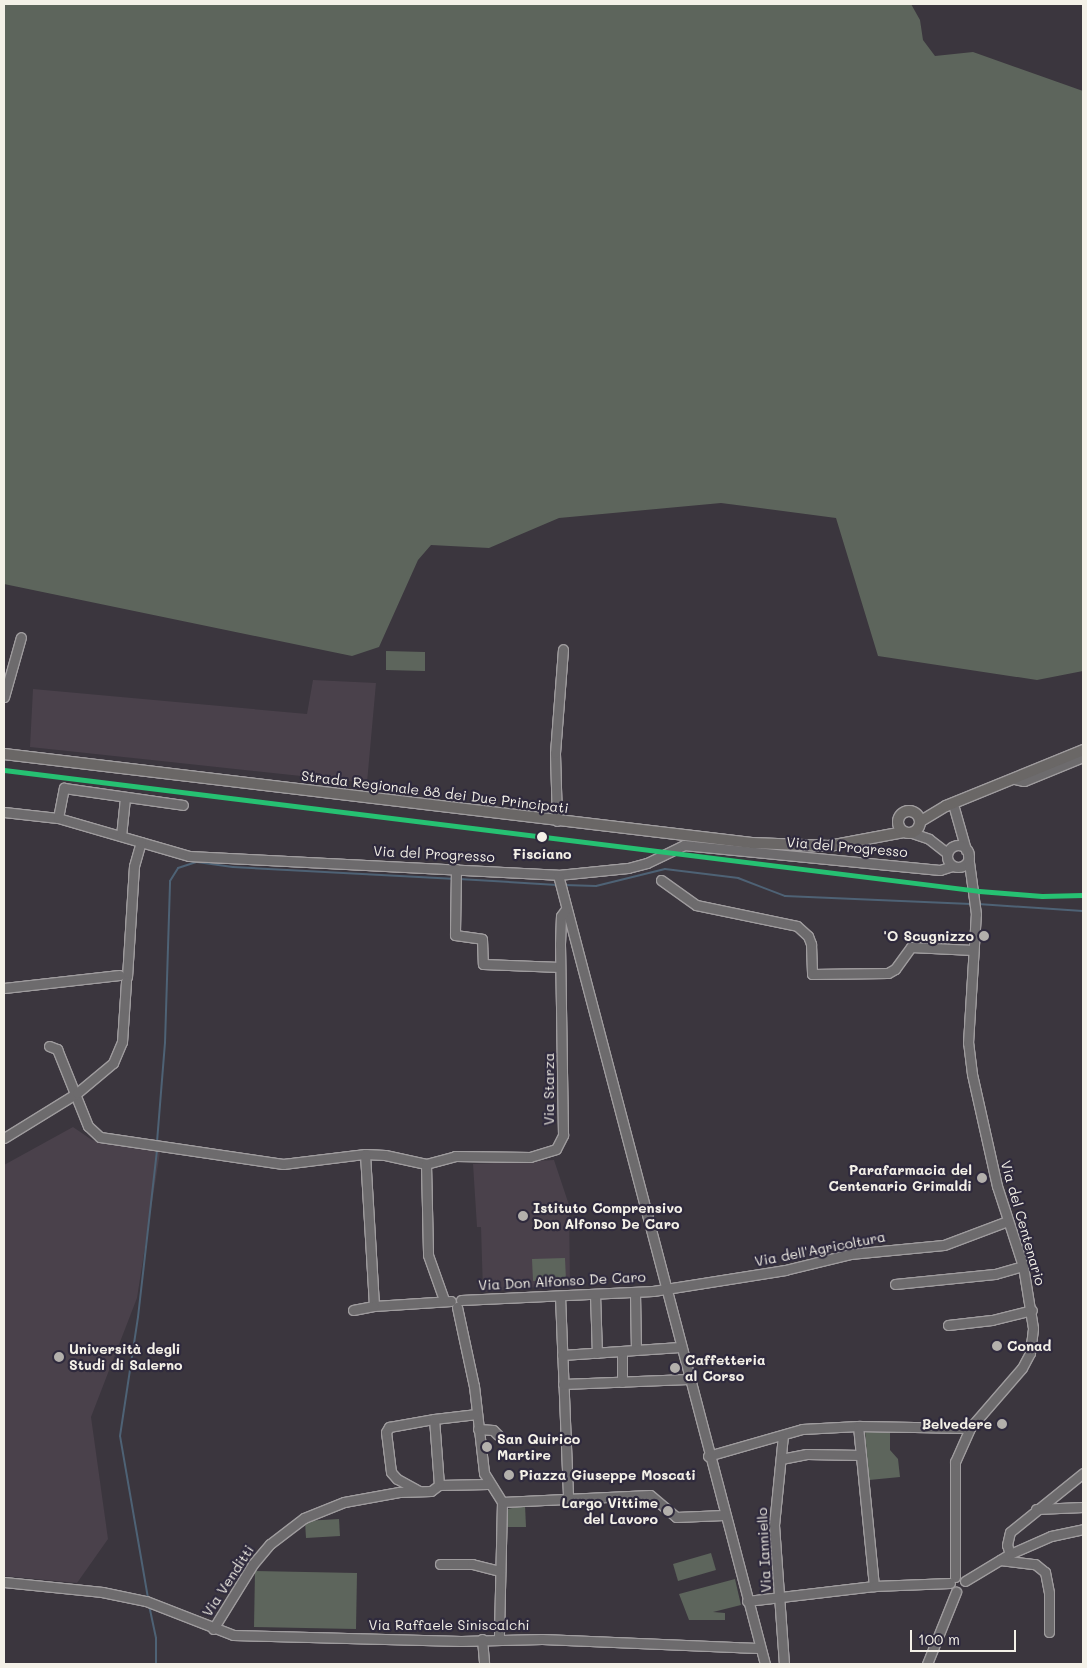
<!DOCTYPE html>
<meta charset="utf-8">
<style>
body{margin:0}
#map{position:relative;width:1087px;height:1668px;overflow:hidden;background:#3b363e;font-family:Mali,sans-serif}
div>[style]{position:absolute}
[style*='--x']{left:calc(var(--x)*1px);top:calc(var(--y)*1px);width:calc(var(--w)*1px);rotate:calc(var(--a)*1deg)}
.built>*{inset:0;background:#4a414b}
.green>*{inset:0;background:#5d655c}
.stream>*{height:2px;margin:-1px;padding:0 1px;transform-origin:1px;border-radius:1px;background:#4e6275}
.roads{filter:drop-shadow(1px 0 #9f9c9e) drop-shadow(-1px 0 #9f9c9e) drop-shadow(0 1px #9f9c9e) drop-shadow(0 -1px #9f9c9e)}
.minor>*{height:9px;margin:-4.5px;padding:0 4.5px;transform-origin:4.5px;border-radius:4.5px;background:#6d6b6d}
.minor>.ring{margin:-4.5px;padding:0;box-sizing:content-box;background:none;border:9px solid #6d6b6d;border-radius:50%}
.major>*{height:10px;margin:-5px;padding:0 5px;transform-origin:5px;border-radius:5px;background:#6a6766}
.major>.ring{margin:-5px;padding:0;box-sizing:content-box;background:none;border:10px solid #6a6766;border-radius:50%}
.rail-1>*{height:5px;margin:-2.5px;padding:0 2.5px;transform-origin:2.5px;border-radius:2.5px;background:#26c172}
.dots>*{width:14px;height:14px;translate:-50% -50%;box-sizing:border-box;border:2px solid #2f2a3d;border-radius:50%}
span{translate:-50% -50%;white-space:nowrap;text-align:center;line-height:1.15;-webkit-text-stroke:4.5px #2f2a3d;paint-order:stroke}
.street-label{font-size:14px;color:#f4f1e8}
.stop-label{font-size:14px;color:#f4f1e8;font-weight:700}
.poi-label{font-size:14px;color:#f4f1e8;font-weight:700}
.right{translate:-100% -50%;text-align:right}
.left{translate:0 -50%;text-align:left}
.frame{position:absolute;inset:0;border:5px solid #f4f1e8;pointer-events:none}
.scale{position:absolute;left:910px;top:1630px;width:106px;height:22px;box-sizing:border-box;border:2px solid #f4f1e8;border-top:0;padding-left:6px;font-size:15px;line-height:18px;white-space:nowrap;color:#f4f1e8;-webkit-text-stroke:4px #2f2a3d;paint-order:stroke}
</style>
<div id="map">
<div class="built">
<i style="clip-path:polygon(313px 680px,376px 683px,367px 783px,30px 747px,33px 689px,307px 714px)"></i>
<i style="clip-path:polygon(73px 1127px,92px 1140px,160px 1152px,137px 1298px,91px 1417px,108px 1539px,77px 1583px,4px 1576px,4px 1165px)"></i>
<i style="clip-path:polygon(554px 1160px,569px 1205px,570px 1284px,483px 1292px,481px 1227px,477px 1227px,473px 1164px)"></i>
</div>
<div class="green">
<i style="clip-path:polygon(4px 4px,911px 4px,920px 20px,923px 40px,935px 56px,973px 52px,1083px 91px,1083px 671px,1037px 680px,878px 656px,836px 518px,721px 503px,559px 518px,489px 548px,431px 545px,418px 560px,379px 647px,352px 656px,4px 584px)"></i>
<i style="clip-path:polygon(386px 651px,425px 652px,425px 671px,386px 670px)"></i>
<i style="clip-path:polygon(565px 1258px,566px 1280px,533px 1281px,532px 1259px)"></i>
<i style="clip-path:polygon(865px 1431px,890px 1432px,890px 1450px,898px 1459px,900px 1477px,869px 1480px)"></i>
<i style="clip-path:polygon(525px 1505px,526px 1527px,505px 1527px,508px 1509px)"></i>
<i style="clip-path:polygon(339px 1519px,340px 1536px,306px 1538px,305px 1521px)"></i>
<i style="clip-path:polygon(711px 1553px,716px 1570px,678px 1581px,673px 1564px)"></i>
<i style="clip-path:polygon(255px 1571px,357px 1573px,356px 1629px,254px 1627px)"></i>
<i style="clip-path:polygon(735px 1579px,741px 1605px,713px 1612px,725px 1613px,725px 1620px,689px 1620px,679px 1594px)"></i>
</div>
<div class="stream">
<i style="--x:459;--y:879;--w:98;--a:3.5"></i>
<i style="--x:564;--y:885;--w:32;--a:2"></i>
<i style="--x:596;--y:886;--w:71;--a:-13.8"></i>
<i style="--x:665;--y:869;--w:74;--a:7"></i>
<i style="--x:738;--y:878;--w:50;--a:21"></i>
<i style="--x:785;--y:896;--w:186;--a:2.5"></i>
<i style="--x:978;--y:904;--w:105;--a:3.8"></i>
<i style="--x:157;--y:1142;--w:99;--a:-85.4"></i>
<i style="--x:165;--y:1043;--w:162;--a:-88.2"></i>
<i style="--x:170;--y:881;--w:15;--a:-58"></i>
<i style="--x:178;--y:868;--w:20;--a:-18"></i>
<i style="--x:197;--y:862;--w:36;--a:8"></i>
<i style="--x:233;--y:867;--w:219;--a:3.1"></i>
<i style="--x:148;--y:1598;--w:164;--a:-99.8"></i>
<i style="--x:120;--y:1436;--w:120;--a:-81.4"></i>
<i style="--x:138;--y:1317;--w:168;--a:-83.5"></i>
<i style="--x:149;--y:1605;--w:34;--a:78"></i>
<i style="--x:156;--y:1638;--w:26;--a:90"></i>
</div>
<div class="roads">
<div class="minor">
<i style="--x:4;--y:697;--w:62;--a:-74.2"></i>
<i style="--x:1015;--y:779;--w:9;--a:13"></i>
<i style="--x:1024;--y:781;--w:64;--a:-22.1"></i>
<i style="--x:953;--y:804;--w:48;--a:74.2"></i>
<i style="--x:4;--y:812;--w:54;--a:6.3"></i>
<i style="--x:58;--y:818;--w:136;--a:16.2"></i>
<i style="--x:189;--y:856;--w:369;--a:2.9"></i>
<i style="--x:558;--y:875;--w:70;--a:-5.7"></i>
<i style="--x:628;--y:868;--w:20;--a:-15"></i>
<i style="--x:647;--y:863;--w:41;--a:-25.9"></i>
<i style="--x:684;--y:845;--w:257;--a:5.6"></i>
<i style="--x:940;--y:870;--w:13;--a:-18"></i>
<i style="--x:58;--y:818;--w:31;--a:-79"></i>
<i style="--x:64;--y:788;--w:120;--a:8.1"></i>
<i style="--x:557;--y:821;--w:68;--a:-91.7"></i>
<i style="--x:555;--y:753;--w:104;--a:-85.6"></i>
<i style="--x:912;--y:833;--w:18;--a:19"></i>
<i style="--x:929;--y:839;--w:23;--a:38"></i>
<i style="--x:121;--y:836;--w:39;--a:-84"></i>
<i class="ring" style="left:947px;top:845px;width:13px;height:13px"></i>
<i style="--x:456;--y:869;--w:66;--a:90.9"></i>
<i style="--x:455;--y:935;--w:27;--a:8"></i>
<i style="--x:482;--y:939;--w:25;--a:88"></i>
<i style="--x:483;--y:964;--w:77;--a:2.2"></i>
<i style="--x:558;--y:875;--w:816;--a:75.3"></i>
<i style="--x:661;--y:880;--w:43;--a:35.5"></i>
<i style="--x:696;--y:905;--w:103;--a:11.7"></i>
<i style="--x:797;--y:926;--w:15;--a:42"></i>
<i style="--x:808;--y:936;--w:9;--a:69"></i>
<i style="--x:811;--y:944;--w:30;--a:88"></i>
<i style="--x:812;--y:974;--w:76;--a:-0.8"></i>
<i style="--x:888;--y:973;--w:8;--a:-30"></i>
<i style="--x:895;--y:969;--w:27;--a:-54"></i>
<i style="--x:911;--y:947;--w:62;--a:2.8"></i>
<i style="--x:127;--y:977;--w:111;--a:-86.4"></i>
<i style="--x:134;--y:866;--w:25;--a:-74"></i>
<i style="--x:4;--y:988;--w:116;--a:-6.4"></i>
<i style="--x:49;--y:1046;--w:9;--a:21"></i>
<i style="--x:57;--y:1049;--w:83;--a:68.1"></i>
<i style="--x:88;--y:1126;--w:16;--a:43"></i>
<i style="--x:100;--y:1137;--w:185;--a:8.4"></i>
<i style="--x:283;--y:1164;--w:83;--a:-7"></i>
<i style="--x:365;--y:1154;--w:20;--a:3"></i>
<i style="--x:385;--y:1155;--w:42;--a:12.4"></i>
<i style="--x:4;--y:1138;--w:86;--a:-31.7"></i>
<i style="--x:77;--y:1093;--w:47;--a:-39.8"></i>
<i style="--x:113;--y:1063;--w:23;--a:-67"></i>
<i style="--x:122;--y:1042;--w:61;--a:-86.2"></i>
<i style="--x:365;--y:1154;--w:152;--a:86.6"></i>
<i style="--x:374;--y:1306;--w:77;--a:-3.7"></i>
<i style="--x:426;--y:1164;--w:30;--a:-15"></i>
<i style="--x:455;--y:1156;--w:75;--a:0.8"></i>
<i style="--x:530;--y:1157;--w:27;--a:-17"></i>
<i style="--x:556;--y:1149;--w:16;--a:-63"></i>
<i style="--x:563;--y:1135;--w:191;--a:-90.9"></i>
<i style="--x:560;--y:944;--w:28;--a:-88"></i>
<i style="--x:561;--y:916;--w:9;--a:-54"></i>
<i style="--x:426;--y:1164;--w:91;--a:88.7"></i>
<i style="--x:428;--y:1255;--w:48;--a:70.4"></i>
<i style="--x:895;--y:1284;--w:100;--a:-5.7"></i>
<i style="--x:995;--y:1274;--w:29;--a:-16"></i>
<i style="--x:635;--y:1293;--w:57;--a:89"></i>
<i style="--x:595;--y:1294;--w:59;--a:88.1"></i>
<i style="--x:560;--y:1296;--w:202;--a:87.7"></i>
<i style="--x:461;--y:1300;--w:192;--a:-2.7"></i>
<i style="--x:653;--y:1291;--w:134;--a:-9"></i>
<i style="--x:785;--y:1270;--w:67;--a:-13.8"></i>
<i style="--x:850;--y:1254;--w:94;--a:-5.5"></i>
<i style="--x:944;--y:1245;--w:68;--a:-20.6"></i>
<i style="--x:457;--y:1307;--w:81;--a:77.9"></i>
<i style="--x:474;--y:1386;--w:88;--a:83.4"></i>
<i style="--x:484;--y:1473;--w:34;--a:58"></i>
<i style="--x:502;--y:1502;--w:136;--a:91.3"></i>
<i style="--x:353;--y:1310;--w:21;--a:-11"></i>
<i style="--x:948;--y:1325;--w:44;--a:-6.5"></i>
<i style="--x:992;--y:1320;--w:41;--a:-14"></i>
<i style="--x:622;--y:1351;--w:31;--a:90"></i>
<i style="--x:562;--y:1355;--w:118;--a:-3.9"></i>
<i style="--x:563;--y:1384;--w:125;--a:-2.3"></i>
<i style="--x:858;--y:1426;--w:161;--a:84.3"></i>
<i style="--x:478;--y:1429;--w:15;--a:4"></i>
<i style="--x:493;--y:1430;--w:7;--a:45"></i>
<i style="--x:783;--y:1435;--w:90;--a:95.7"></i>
<i style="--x:774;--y:1525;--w:139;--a:85.9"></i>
<i style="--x:708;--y:1456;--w:98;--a:-16"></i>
<i style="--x:802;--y:1429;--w:56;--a:-3.1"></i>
<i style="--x:858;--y:1426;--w:112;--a:1"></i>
<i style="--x:781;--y:1459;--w:26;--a:-11"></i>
<i style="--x:807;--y:1454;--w:54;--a:1.1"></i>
<i style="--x:439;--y:1485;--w:49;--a:-1.2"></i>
<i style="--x:419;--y:1491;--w:25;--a:-151"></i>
<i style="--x:397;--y:1479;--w:9;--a:-131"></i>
<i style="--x:391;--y:1472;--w:40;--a:-97.1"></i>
<i style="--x:386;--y:1432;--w:6;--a:-59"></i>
<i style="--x:389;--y:1427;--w:46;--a:-10.1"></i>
<i style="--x:502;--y:1502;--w:148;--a:-2.7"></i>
<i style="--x:650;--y:1495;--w:34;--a:40"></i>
<i style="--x:676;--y:1517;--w:48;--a:-2.4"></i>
<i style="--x:1036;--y:1509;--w:47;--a:-2.4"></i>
<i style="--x:1010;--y:1554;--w:9;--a:-108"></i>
<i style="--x:1007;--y:1545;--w:13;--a:-77"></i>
<i style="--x:1010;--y:1532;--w:94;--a:-38.9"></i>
<i style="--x:1000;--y:1560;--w:35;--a:7"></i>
<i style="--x:1035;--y:1564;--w:13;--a:39"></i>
<i style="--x:1045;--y:1572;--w:21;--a:79"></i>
<i style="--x:1049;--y:1593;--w:39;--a:90"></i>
<i style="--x:440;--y:1564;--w:32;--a:0"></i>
<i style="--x:472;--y:1564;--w:29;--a:14"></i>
<i style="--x:955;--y:1577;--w:115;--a:-90"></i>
<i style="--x:955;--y:1462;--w:37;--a:-66"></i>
<i style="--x:970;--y:1428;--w:79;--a:-49.1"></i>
<i style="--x:1022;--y:1368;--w:17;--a:-62"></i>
<i style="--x:1030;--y:1353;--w:25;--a:-83"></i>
<i style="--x:1033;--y:1328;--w:63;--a:-99.2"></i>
<i style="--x:1023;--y:1266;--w:84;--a:-108"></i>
<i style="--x:997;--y:1186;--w:115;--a:-102.6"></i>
<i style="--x:972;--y:1074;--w:31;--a:-97"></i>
<i style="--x:968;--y:1043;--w:129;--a:-86.5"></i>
<i style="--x:976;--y:914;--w:60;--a:-97.7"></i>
<i style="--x:965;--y:1581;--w:52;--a:-31"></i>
<i style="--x:1010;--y:1554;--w:45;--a:-23.7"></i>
<i style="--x:1051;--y:1536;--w:33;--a:-12"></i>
<i style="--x:4;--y:1582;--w:99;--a:5.8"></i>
<i style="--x:102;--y:1592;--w:45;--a:11.6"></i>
<i style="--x:146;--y:1601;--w:93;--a:21.3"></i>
<i style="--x:233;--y:1635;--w:228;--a:1.5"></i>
<i style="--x:461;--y:1641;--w:81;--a:-1.4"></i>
<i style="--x:542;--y:1639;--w:217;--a:2.4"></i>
<i style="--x:747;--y:1601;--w:128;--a:-6.7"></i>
<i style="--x:874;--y:1586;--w:76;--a:-2.3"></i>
<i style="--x:213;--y:1629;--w:76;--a:-58.4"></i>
<i style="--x:253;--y:1564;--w:26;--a:-50"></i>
<i style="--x:270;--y:1544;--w:43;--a:-37.4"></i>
<i style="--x:304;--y:1518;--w:43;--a:-21.8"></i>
<i style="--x:344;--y:1502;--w:56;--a:-10.3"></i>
<i style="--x:399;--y:1492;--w:32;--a:-2"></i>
<i style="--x:431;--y:1491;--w:10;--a:-37"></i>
<i style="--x:439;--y:1485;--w:66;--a:-94.3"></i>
<i style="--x:434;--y:1419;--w:43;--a:-6.6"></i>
<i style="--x:482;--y:1639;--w:25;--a:85"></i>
<i style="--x:927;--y:1664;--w:78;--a:-68.1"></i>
</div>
<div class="major">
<i style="--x:4;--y:754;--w:753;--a:6.79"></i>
<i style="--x:752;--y:843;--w:77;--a:2.2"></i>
<i style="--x:829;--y:846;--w:76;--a:-10.6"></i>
<i class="ring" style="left:898px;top:811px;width:12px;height:12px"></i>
<i style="--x:921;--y:821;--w:29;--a:-31"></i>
<i style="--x:946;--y:806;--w:148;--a:-22.2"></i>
</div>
</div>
<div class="rail-1">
<i style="--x:4;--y:770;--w:982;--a:7.07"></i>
<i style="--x:979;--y:891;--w:63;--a:4.5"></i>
<i style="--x:1042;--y:896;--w:41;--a:-1.4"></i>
</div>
<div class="dots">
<i style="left:542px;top:837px;background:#f4f1e8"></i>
<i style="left:984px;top:936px;background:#b3b0ac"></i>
<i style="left:982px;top:1178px;background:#b3b0ac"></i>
<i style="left:523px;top:1216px;background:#b3b0ac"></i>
<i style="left:997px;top:1346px;background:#b3b0ac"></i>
<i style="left:59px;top:1357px;background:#b3b0ac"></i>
<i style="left:675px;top:1368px;background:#b3b0ac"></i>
<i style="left:1002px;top:1424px;background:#b3b0ac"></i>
<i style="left:487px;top:1447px;background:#b3b0ac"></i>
<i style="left:509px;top:1475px;background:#b3b0ac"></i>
<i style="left:668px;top:1511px;background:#b3b0ac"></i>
</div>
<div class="street-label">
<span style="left:435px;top:792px;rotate:7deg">Strada Regionale 88 dei Due Principati</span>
<span style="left:847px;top:847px;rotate:5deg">Via del Progresso</span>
<span style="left:434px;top:854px;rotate:3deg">Via del Progresso</span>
<span style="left:549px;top:1089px;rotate:-90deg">Via Starza</span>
<span style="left:1023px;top:1223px;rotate:74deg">Via del Centenario</span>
<span style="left:820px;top:1249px;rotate:-11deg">Via dell'Agricoltura</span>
<span style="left:562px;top:1281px;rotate:-3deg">Via Don Alfonso De Caro</span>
<span style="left:764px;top:1550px;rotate:-93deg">Via Ianniello</span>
<span style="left:228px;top:1581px;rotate:-57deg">Via Venditti</span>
<span style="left:449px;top:1625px">Via Raffaele Siniscalchi</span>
</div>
<div class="stop-label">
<span style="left:542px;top:854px">Fisciano</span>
</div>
<div class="poi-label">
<span class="right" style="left:974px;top:936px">'O Scugnizzo</span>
<span class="right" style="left:972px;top:1178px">Parafarmacia del<br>Centenario Grimaldi</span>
<span class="left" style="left:533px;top:1216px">Istituto Comprensivo<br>Don Alfonso De Caro</span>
<span class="left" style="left:1007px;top:1346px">Conad</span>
<span class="left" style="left:69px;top:1357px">Università degli<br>Studi di Salerno</span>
<span class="left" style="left:685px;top:1368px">Caffetteria<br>al Corso</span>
<span class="right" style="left:992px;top:1424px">Belvedere</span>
<span class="left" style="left:497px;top:1447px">San Quirico<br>Martire</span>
<span class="left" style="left:519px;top:1475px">Piazza Giuseppe Moscati</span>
<span class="right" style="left:658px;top:1511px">Largo Vittime<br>del Lavoro</span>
</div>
<div class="frame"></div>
<div class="scale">100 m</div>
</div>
